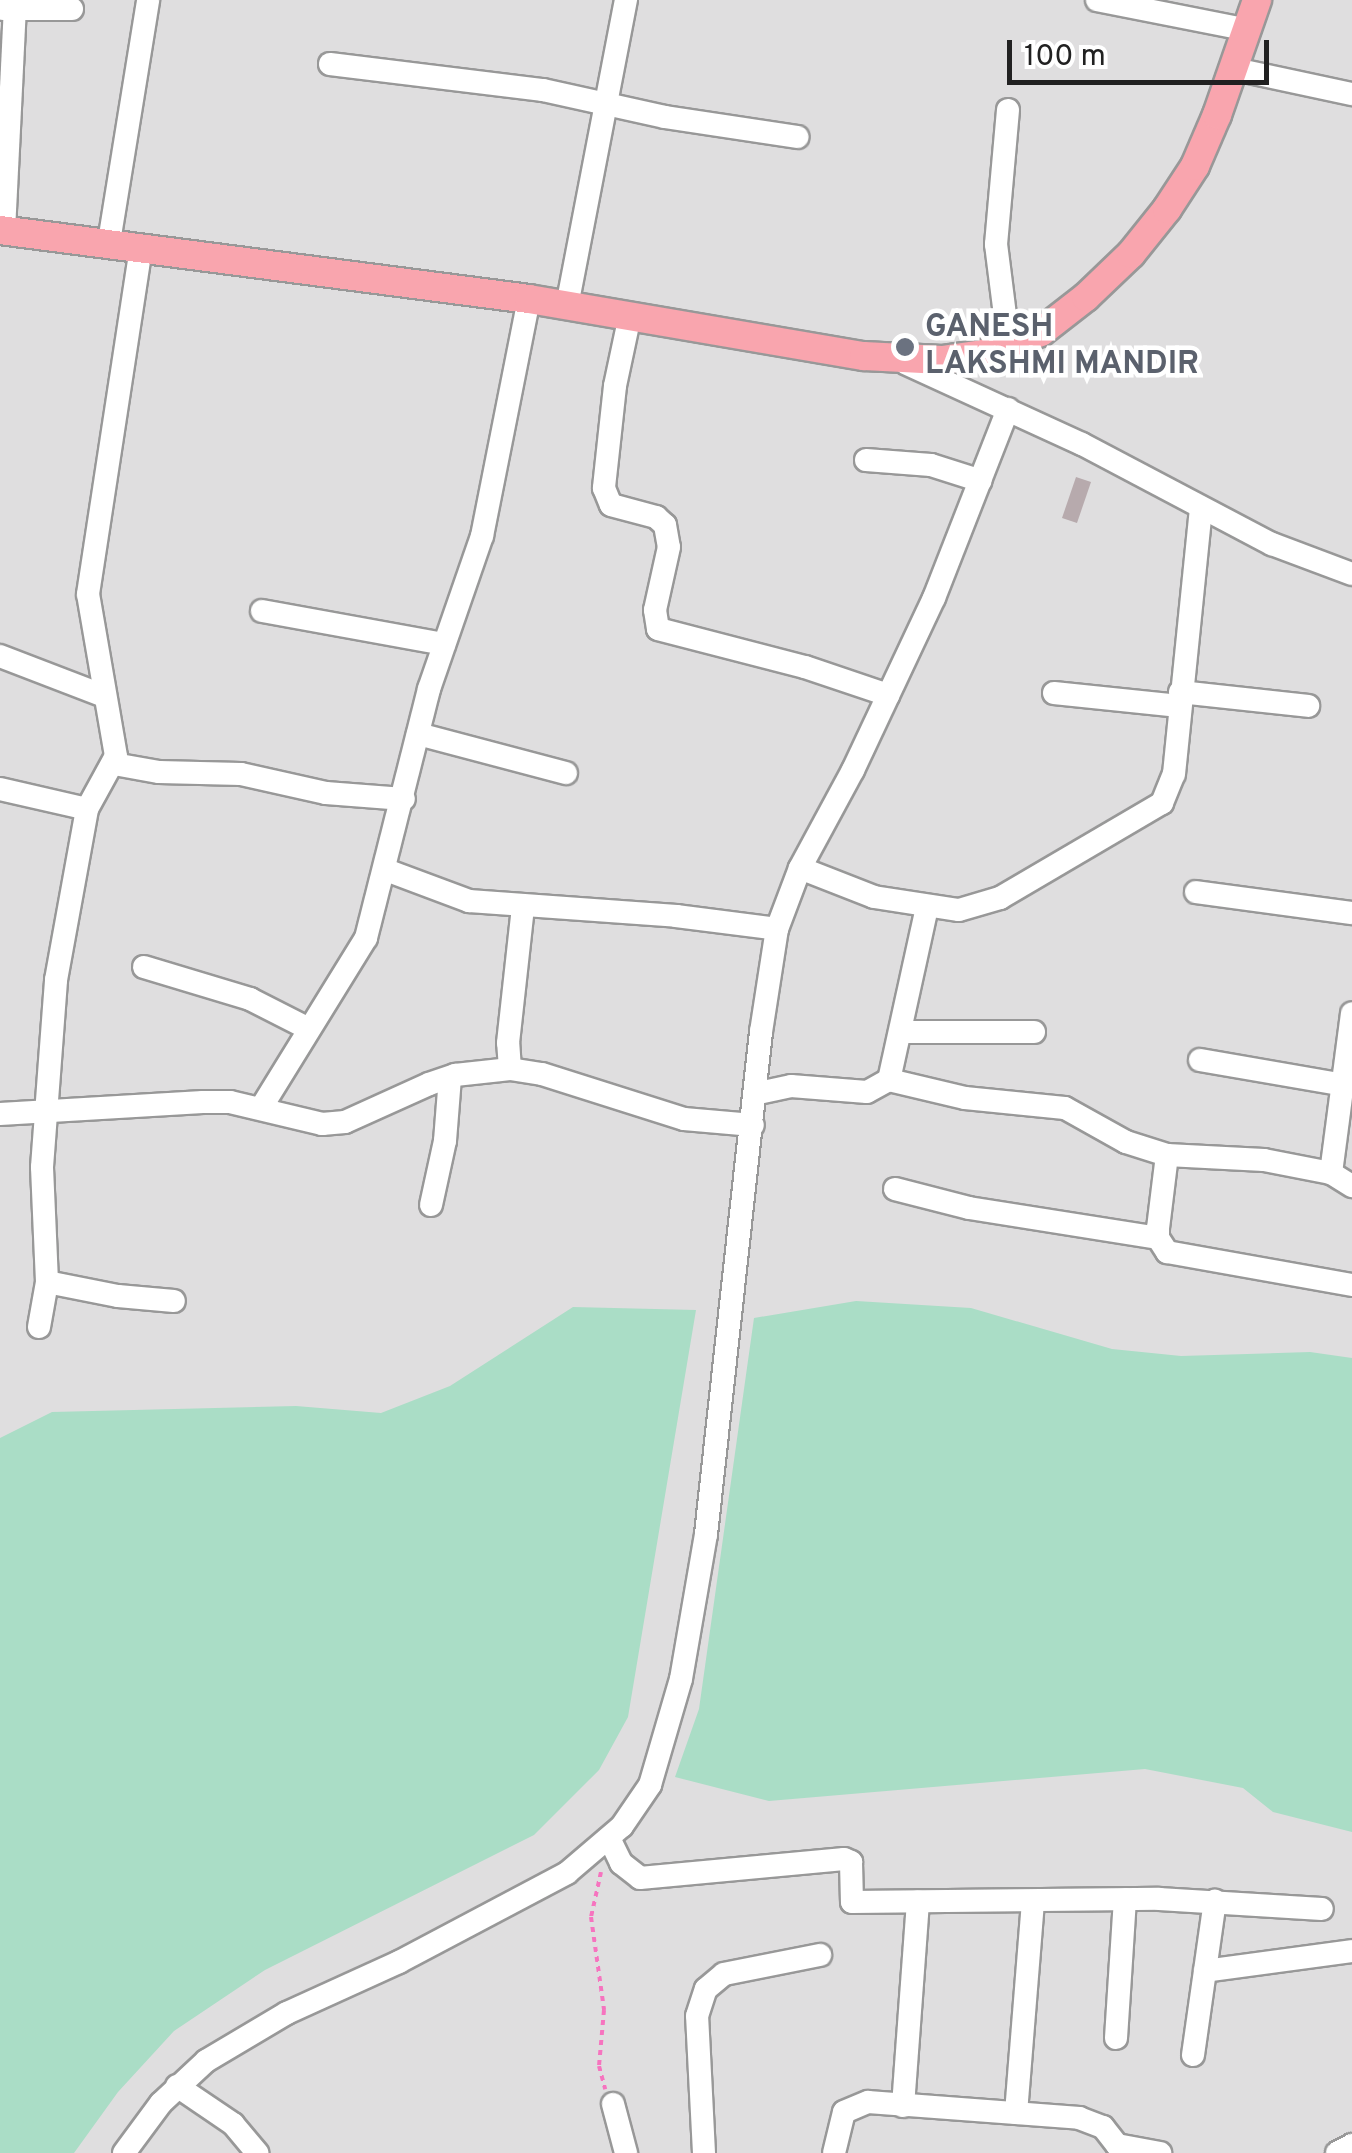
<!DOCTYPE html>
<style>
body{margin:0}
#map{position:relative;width:1352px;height:2153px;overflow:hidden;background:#f1e8e8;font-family:Overpass,sans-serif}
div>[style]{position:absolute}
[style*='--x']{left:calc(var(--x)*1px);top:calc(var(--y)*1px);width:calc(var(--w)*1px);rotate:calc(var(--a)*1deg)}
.residential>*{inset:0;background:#dfdedf}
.water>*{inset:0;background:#aaddc6}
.building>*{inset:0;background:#b7aaad}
.path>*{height:4px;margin-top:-2px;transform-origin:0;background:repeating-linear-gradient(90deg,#f674bf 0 5px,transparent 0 10px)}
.roads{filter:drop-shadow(2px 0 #989898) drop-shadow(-2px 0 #989898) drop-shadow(0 2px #989898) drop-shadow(0 -2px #989898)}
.minor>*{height:22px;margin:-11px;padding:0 11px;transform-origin:11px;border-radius:11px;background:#fff}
.major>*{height:28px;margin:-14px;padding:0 14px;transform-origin:14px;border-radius:14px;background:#f9a5ae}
.dots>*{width:28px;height:28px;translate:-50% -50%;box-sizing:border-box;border:5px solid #fff;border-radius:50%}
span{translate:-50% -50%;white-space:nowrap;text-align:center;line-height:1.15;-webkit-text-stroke:9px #fff;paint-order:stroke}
.worship-label{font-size:32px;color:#5b616d;font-weight:700}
.left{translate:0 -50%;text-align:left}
.scale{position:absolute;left:1007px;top:40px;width:262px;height:45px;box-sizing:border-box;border:5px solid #212121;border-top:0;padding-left:12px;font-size:30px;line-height:35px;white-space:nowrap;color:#212121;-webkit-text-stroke:8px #fff;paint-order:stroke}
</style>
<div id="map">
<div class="residential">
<i style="clip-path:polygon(0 0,1352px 0,1352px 2153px,0 2153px)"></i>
</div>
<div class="water">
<i style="clip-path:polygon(856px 1301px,971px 1308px,1112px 1349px,1181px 1356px,1310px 1352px,1352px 1358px,1352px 1832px,1273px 1812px,1243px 1788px,1145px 1769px,769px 1801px,675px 1777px,699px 1709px,754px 1318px)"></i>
<i style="clip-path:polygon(573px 1307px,696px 1310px,628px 1717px,599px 1770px,534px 1835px,265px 1970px,174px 2031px,118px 2092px,74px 2153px,0 2153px,0 1438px,52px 1412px,296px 1406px,381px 1413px,450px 1386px)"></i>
</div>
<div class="building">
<i style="clip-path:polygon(1076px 477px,1091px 482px,1077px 523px,1062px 518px)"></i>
</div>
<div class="path">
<i style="--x:601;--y:1872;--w:46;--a:102.5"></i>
<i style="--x:591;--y:1917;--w:94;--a:82"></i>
<i style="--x:604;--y:2010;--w:56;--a:95.1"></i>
<i style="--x:599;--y:2066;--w:24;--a:75"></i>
</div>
<div class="roads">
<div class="minor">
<i style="--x:1097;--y:0;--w:154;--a:11.2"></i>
<i style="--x:3;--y:9;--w:69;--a:0"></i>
<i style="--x:330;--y:64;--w:215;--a:7"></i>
<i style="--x:543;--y:90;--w:125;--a:12.5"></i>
<i style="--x:665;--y:117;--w:134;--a:8.6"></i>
<i style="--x:1235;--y:69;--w:120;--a:12.1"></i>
<i style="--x:1008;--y:110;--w:135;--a:95.1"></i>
<i style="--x:996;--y:244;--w:104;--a:82.8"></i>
<i style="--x:4;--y:231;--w:221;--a:-87.2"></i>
<i style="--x:109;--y:242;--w:245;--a:-80.8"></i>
<i style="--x:567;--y:306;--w:312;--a:-79.1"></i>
<i style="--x:629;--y:320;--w:67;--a:102"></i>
<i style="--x:615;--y:386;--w:103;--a:96.2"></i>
<i style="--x:604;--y:488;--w:18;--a:68"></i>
<i style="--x:611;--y:505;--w:47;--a:14.9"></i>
<i style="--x:656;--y:517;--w:12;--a:42"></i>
<i style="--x:665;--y:525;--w:22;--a:80"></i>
<i style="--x:669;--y:547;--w:65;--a:102.5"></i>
<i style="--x:655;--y:610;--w:19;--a:81"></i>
<i style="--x:658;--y:629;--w:152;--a:14.5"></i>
<i style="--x:805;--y:667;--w:88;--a:18.6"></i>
<i style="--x:905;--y:363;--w:195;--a:24.6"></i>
<i style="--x:1082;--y:444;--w:215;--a:27.8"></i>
<i style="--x:1272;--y:544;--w:85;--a:20.6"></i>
<i style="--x:866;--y:460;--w:65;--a:4.4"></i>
<i style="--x:931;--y:465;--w:52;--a:17.7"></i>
<i style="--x:262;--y:611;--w:185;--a:10.3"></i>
<i style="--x:0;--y:656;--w:111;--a:21"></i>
<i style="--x:1180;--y:692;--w:129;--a:6.2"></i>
<i style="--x:1054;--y:693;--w:126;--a:5.9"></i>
<i style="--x:418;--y:734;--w:153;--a:14.8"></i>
<i style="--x:114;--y:764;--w:46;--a:10.1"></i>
<i style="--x:159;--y:772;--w:82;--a:1.4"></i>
<i style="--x:241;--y:774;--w:87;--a:12.6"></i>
<i style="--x:326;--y:793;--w:78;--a:4.4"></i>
<i style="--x:0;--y:789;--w:89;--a:12.9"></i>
<i style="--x:800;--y:868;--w:79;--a:21.4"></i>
<i style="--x:874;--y:897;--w:86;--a:8.7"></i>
<i style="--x:959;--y:910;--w:43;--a:-16.3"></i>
<i style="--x:1000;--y:898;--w:188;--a:-30.4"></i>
<i style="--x:1162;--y:803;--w:31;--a:-68"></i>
<i style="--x:1174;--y:774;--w:267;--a:-84.2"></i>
<i style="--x:386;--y:870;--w:89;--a:20.5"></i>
<i style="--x:469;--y:901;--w:208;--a:4.1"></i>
<i style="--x:676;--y:916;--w:102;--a:7.3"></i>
<i style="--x:1196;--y:892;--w:157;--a:7.7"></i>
<i style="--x:144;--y:967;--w:111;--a:16.8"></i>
<i style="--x:250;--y:999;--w:64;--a:27"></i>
<i style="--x:902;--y:1032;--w:132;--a:0"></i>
<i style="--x:1200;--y:1060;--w:146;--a:9.8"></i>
<i style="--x:510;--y:1069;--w:26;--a:-94"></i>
<i style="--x:508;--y:1043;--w:136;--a:-83.7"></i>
<i style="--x:889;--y:1080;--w:78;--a:13.3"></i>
<i style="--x:965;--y:1098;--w:100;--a:5.7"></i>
<i style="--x:1065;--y:1108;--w:70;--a:29.1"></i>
<i style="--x:1126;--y:1142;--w:43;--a:17.6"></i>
<i style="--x:1167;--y:1155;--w:97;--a:3"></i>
<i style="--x:1264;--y:1160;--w:68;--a:11"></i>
<i style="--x:1331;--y:1173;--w:25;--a:32"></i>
<i style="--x:754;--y:1094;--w:38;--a:-12"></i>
<i style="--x:791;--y:1086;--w:76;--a:4.5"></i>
<i style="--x:867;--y:1092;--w:25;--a:-29"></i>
<i style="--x:889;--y:1080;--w:177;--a:-77.6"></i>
<i style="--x:261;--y:1108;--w:200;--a:-58.3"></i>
<i style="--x:366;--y:938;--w:257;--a:-75.8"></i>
<i style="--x:429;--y:689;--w:162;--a:-70.9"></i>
<i style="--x:482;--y:536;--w:242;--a:-78.8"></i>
<i style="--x:0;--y:1114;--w:203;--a:-3.4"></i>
<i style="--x:203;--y:1102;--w:27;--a:0"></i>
<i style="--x:230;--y:1102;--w:95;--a:13.4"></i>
<i style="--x:322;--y:1124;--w:23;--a:-5"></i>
<i style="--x:345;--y:1122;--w:92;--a:-24.3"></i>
<i style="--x:429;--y:1084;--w:28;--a:-19"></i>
<i style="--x:455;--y:1075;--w:55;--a:-6.2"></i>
<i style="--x:510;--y:1069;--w:32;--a:9"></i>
<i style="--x:542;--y:1074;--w:149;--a:17.6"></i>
<i style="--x:684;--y:1119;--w:69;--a:5"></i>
<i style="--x:1167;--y:1155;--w:74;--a:97"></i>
<i style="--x:1158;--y:1228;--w:10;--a:90"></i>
<i style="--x:1158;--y:1238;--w:17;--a:57"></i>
<i style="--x:1167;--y:1252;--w:188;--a:10.1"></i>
<i style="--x:1331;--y:1173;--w:161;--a:-82.5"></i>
<i style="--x:895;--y:1189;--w:76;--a:14.4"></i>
<i style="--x:969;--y:1208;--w:191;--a:9"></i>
<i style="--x:431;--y:1205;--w:66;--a:-77.7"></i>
<i style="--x:445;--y:1141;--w:64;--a:-85.5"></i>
<i style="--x:47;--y:1282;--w:72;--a:11.2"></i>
<i style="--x:118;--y:1296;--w:56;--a:5.1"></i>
<i style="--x:39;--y:1327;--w:46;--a:-79.9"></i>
<i style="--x:47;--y:1282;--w:115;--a:-92.5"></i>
<i style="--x:42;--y:1167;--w:188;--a:-85.7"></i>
<i style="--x:56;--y:980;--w:174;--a:-79.7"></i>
<i style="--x:87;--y:809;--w:60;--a:-61.3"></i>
<i style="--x:116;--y:756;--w:164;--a:-99.8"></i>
<i style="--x:88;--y:594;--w:351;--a:-81.3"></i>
<i style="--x:609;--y:1838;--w:28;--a:64"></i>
<i style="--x:621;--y:1863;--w:24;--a:38"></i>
<i style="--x:640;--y:1878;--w:205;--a:-5.3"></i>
<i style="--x:844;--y:1859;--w:8;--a:23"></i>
<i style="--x:851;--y:1862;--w:40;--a:88.6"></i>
<i style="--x:852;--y:1902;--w:307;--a:-0.6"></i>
<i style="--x:1159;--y:1899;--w:163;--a:3.5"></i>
<i style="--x:1205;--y:1971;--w:148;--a:-7.7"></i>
<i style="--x:1116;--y:2038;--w:139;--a:-86.3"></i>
<i style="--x:1193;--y:2055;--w:156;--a:-81.9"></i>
<i style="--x:177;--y:2086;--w:68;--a:34.2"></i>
<i style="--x:233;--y:2124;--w:38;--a:50"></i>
<i style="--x:613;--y:2104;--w:51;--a:75.1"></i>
<i style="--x:903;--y:2106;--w:205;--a:-85.8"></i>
<i style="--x:1016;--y:2113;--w:212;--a:-85.4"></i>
<i style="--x:124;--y:2153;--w:62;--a:-53.5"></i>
<i style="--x:161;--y:2103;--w:62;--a:-43"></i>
<i style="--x:206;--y:2061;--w:94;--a:-30.7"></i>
<i style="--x:287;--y:2013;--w:123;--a:-24.5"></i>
<i style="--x:399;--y:1962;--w:190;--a:-27.9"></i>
<i style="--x:567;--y:1873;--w:72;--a:-40.5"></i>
<i style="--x:622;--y:1826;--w:50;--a:-55.7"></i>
<i style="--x:650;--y:1785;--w:110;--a:-73.7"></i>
<i style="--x:681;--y:1679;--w:147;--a:-80.2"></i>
<i style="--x:706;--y:1534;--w:505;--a:-83.75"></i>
<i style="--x:761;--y:1032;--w:104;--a:-81.2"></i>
<i style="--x:777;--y:929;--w:65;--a:-69.3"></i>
<i style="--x:800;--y:868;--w:111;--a:-61.6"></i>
<i style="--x:853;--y:770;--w:190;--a:-64.8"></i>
<i style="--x:934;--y:598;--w:203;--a:-68.6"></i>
<i style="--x:704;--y:2153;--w:137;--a:-92.9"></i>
<i style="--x:697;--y:2016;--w:28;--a:-72"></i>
<i style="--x:706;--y:1989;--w:23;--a:-40"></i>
<i style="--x:724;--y:1974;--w:98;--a:-11.2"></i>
<i style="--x:834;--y:2153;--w:42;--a:-76.3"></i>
<i style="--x:844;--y:2112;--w:26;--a:-23"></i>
<i style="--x:868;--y:2102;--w:212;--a:4.3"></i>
<i style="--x:1079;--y:2118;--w:26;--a:21"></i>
<i style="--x:1103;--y:2127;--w:23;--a:52"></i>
<i style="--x:1117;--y:2145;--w:44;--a:10.5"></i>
<i style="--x:1337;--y:2153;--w:17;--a:-28"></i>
</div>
<div class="major">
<i style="--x:0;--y:230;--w:533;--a:7.43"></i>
<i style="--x:529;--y:299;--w:340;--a:9.7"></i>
<i style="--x:864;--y:356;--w:78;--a:2.9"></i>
<i style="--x:942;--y:360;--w:41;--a:-8.3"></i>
<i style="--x:983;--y:354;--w:62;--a:-20.8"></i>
<i style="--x:1041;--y:332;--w:57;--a:-37.9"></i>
<i style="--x:1086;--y:297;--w:62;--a:-43.7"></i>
<i style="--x:1131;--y:254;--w:58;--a:-51.3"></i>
<i style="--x:1167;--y:209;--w:51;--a:-56.9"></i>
<i style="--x:1195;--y:166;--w:56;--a:-66.7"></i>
<i style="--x:1217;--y:115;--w:122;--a:-70.8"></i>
</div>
</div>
<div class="dots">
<i style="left:905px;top:347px;background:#6b7280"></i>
</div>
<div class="worship-label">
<span class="left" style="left:925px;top:347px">GANESH<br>LAKSHMI MANDIR</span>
</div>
<div class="scale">100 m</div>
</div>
